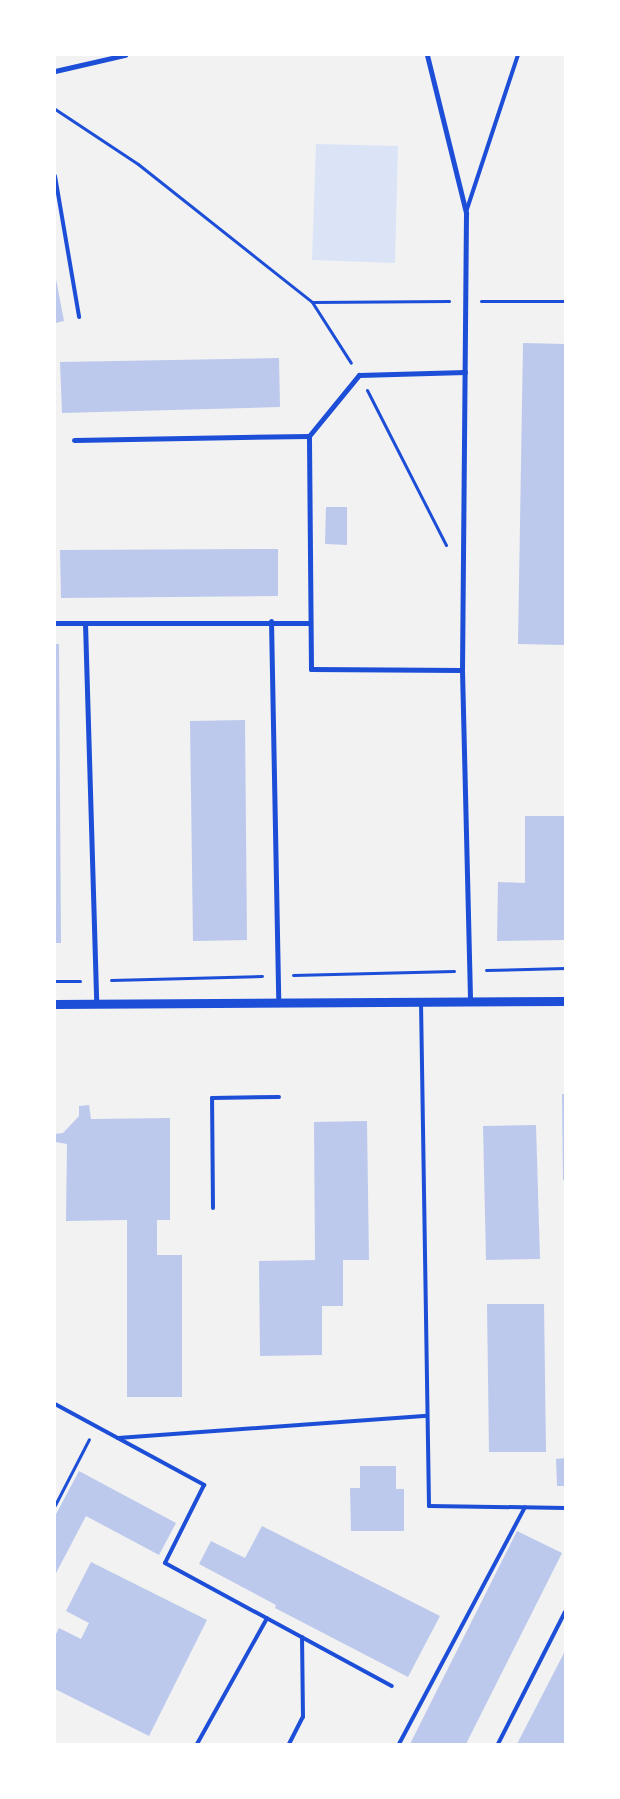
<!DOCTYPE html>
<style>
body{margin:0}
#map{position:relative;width:620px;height:1799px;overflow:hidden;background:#f2f2f2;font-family:"Exo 2",sans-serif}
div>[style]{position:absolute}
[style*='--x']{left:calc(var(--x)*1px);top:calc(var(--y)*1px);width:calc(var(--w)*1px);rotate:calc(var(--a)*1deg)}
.green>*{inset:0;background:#dbe4f7}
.building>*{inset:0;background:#bdc9ec}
.path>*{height:3px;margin:-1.5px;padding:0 1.5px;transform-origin:1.5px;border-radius:1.5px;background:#1d4ed8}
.service>*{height:4px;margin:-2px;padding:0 2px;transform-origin:2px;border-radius:2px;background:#1d4ed8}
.minor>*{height:5px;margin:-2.5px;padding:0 2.5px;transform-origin:2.5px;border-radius:2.5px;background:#1d4ed8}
.tertiary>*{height:9px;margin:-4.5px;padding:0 4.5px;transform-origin:4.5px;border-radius:4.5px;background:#1d4ed8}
span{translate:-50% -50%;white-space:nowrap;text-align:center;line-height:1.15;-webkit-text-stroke:5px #fff;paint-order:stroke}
.frame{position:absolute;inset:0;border:56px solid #fff;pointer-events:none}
</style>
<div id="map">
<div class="green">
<i style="clip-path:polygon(316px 144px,398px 146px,395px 263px,312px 260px)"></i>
</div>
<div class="building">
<i style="clip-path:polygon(55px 274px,64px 321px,55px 323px)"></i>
<i style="clip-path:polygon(523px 343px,565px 344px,565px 645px,518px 644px)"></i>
<i style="clip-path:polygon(279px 358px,280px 407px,62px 413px,60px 362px)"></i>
<i style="clip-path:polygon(326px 507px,347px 507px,347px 545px,325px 544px)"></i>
<i style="clip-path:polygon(278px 549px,278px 596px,61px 598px,60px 550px)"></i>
<i style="clip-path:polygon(55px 644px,59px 644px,61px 943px,55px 943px)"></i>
<i style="clip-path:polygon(245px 720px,247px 940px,193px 941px,190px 721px)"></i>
<i style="clip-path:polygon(525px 816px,565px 816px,565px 940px,497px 941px,498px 882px,525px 883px)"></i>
<i style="clip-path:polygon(562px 1094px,565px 1094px,565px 1180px,563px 1180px)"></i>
<i style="clip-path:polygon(89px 1105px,91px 1119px,170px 1118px,170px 1220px,157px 1220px,157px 1255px,182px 1255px,182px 1397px,127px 1397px,127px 1220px,66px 1221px,67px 1144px,55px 1142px,55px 1134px,63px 1133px,79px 1116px,79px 1106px)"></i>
<i style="clip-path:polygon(367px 1121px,369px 1260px,343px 1260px,343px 1306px,322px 1306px,322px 1355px,260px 1356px,259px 1261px,315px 1260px,314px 1122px)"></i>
<i style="clip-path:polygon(536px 1125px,540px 1259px,486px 1260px,483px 1126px)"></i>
<i style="clip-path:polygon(487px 1304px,544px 1304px,546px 1452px,489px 1452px)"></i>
<i style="clip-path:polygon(565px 1458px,565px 1486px,557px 1486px,556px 1459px)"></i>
<i style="clip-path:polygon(360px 1466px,396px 1466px,396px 1489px,404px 1489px,404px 1531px,351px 1531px,350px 1488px,360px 1488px)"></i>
<i style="clip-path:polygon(79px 1471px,176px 1523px,159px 1555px,86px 1516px,55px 1575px,55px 1516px)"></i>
<i style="clip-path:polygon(262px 1526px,440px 1616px,408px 1677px,275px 1608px,276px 1605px,199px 1564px,211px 1541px,245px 1558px)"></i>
<i style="clip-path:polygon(517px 1531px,562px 1553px,466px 1744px,410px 1744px)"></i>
<i style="clip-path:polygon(91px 1562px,207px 1620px,149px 1736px,55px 1689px,55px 1636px,59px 1628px,81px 1639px,89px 1623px,66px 1611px)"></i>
<i style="clip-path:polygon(565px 1651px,565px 1744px,517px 1744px)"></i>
</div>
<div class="path">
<i style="--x:55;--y:109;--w:100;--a:33.5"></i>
<i style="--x:138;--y:164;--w:222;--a:38.4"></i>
<i style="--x:312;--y:302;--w:72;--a:57.4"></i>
<i style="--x:481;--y:301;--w:84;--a:0"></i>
<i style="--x:313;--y:302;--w:136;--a:-0.4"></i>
<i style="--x:367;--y:390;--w:174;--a:63"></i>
<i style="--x:486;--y:970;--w:79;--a:-1.5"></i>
<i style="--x:293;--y:975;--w:161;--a:-1.4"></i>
<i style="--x:111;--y:980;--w:151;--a:-1.5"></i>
<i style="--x:55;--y:981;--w:25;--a:0"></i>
<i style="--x:55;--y:1505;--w:74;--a:-62.7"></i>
</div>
<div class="service">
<i style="--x:55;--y:176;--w:143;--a:80.3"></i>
<i style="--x:466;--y:212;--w:165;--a:-71.7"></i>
<i style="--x:421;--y:1002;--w:504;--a:89.09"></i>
<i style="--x:429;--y:1506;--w:136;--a:0.8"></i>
<i style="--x:213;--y:1208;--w:110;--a:-90.5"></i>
<i style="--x:212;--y:1098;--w:67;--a:-0.9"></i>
<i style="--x:55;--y:1404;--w:170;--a:28.5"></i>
<i style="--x:204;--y:1485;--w:87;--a:116.6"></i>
<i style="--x:165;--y:1563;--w:258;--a:28.5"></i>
<i style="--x:118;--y:1438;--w:310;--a:-4.1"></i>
<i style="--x:197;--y:1744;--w:144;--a:-60.9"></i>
<i style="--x:289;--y:1744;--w:30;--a:-63"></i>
<i style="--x:303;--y:1717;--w:80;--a:-90.7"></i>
<i style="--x:399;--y:1744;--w:268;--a:-62"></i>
<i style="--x:498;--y:1744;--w:148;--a:-63.1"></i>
</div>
<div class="minor">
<i style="--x:427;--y:55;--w:163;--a:76.1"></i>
<i style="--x:466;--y:213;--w:457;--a:90.5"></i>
<i style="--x:462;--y:670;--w:331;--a:88.6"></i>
<i style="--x:55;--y:71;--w:72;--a:-12.9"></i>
<i style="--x:74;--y:440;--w:235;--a:-1"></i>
<i style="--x:271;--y:621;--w:381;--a:88.9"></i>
<i style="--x:55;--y:623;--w:255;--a:0"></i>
<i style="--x:85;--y:623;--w:381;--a:88.3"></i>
<i style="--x:462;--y:670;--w:151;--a:-179.6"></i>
<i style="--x:311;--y:669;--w:233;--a:-90.5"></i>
<i style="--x:309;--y:436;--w:79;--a:-50.7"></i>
<i style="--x:359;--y:375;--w:106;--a:-1.6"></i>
</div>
<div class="tertiary">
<i style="--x:55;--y:1004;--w:510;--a:-0.34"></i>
</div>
<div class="frame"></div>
</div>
